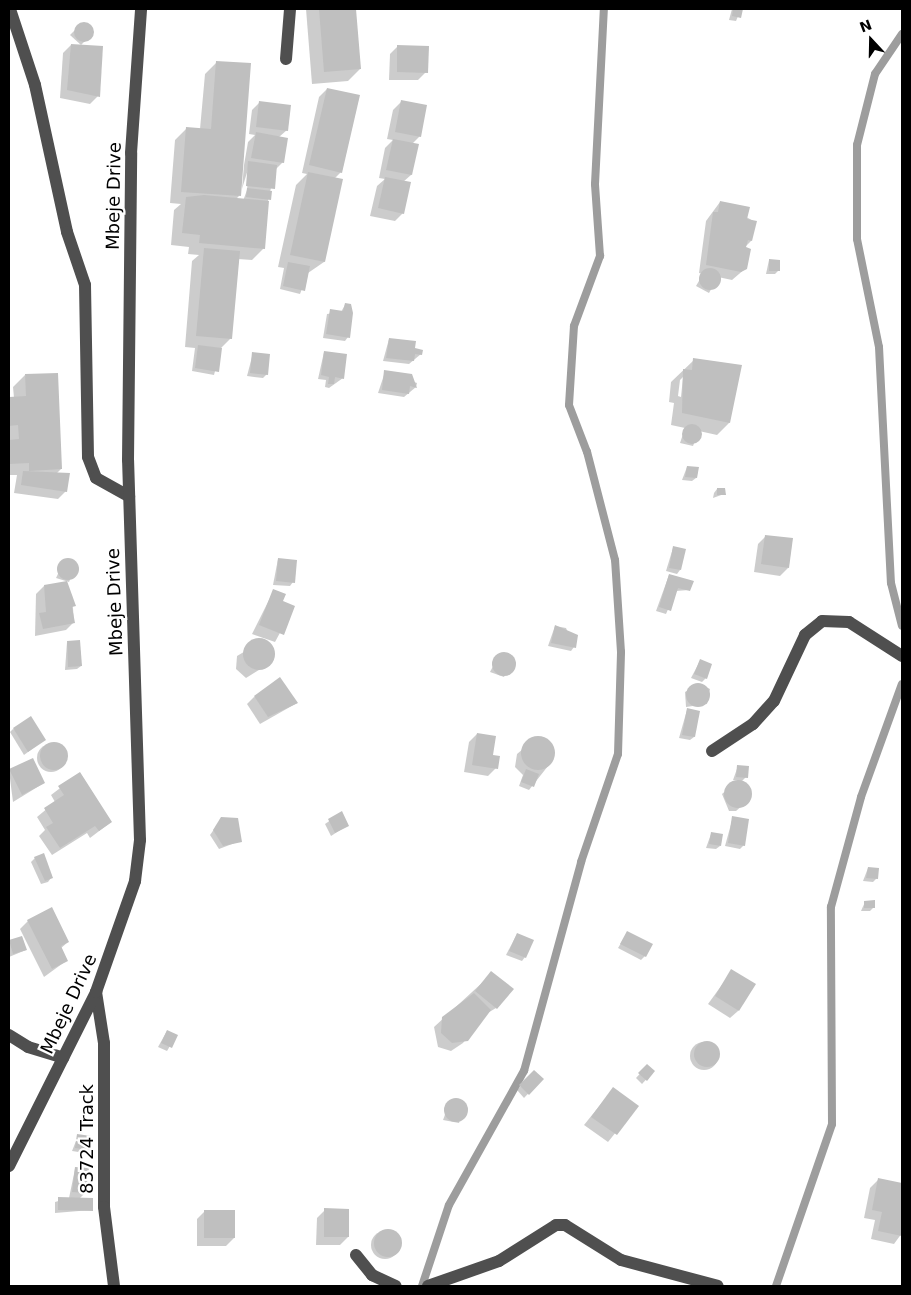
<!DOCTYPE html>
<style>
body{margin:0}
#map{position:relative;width:911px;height:1295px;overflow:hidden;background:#fff;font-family:"DejaVu Sans",sans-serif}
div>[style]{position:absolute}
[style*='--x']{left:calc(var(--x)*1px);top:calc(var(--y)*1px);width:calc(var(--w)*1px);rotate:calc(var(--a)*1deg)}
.shadow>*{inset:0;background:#0003}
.round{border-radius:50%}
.stream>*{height:8px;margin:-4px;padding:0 4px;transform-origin:4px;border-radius:4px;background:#9d9d9d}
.building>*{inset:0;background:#bfbfbf}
.minor>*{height:12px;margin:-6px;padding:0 6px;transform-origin:6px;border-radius:6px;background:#4f4f4f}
span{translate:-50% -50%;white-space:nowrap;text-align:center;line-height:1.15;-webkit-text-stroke:4.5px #fff;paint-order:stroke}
.street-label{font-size:18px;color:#000}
.frame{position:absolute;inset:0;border:10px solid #000;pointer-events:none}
.north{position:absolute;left:846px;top:15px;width:50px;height:50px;-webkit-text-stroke:4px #fff;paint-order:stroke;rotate:339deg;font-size:14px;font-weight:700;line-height:20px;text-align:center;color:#000}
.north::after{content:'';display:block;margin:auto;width:18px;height:22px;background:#000;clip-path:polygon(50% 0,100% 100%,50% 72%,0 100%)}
</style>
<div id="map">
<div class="shadow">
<i style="clip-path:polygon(306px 9px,355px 9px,360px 69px,348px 81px,312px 84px)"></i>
<i style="clip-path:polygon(741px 9px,736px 21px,729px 20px,732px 9px)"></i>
<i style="clip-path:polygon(82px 23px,93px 33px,81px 45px,70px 35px)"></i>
<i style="clip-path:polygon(71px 45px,98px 96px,90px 104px,60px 98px,63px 53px)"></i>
<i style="clip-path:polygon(398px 46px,426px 72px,418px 80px,389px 80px,390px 54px)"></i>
<i style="clip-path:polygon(217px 62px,239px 196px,234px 201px,243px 201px,247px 190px,249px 166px,242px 189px,244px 165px,248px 142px,255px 135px,249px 134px,252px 110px,260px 102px,287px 130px,279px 137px,283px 162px,275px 170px,268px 201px,264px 248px,252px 260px,238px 259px,231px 338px,221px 348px,214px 375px,192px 371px,195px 348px,185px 347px,192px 261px,199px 255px,188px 254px,189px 247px,171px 245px,174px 210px,181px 204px,170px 203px,175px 140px,187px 128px,200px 129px,205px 74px)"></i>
<i style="clip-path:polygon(327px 89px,341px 172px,334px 179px,324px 262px,308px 273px,300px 294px,280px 289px,284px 268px,278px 267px,296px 185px,307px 174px,302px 173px,319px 97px)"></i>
<i style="clip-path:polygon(401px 102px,420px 136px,412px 144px,411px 175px,403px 182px,403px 213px,395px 221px,370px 216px,377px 186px,385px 179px,379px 178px,385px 148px,393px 140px,387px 139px,393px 110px)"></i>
<i style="clip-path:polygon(720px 202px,755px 222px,751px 241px,744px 248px,746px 268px,732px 280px,718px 277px,709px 293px,696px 286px,703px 274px,699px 273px,706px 221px)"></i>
<i style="clip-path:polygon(769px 260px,779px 270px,775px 274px,766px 274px)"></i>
<i style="clip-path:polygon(345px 305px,348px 337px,345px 341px,323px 338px,327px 314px,341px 312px)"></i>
<i style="clip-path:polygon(389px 339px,414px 350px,421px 354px,409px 364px,383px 361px)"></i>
<i style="clip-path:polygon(324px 352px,343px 378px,329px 388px,325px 387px,326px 380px,318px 379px)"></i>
<i style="clip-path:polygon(253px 353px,267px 374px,263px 378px,247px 376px)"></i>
<i style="clip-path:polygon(evenodd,694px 360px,741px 366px,729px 423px,717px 435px,699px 431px,693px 446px,680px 443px,685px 428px,671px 425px,674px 403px,669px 402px,671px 382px,694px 360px,683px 377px,681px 397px,678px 396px,680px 380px,683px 377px)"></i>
<i style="clip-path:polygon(385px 372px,417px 383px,416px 387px,404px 397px,378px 393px)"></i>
<i style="clip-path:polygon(25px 375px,61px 469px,56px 474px,66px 491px,58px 499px,14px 493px,17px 475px,9px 475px,9px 398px,14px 398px,13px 387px)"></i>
<i style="clip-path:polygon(687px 467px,696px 478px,692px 481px,682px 480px)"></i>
<i style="clip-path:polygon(717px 489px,724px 494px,713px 498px,714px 493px)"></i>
<i style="clip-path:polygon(766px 536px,788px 568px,780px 576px,754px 572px,758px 544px)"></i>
<i style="clip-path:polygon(673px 548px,680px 570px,677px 574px,666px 571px)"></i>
<i style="clip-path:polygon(278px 559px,293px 582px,290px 586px,273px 585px)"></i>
<i style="clip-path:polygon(64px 561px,76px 565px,69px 582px,56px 578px)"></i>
<i style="clip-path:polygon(669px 575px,689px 590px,676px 591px,666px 614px,656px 611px)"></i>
<i style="clip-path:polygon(44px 586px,72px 595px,74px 622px,66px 630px,35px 636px,36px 594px)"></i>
<i style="clip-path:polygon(274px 590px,281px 602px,294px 607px,275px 642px,252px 634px)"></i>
<i style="clip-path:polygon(555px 626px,566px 628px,574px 647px,571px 651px,548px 646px)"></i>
<i style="clip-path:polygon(264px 640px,273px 649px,272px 662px,246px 678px,236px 669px,237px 656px)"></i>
<i style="clip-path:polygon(67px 642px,81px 666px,77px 669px,65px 670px)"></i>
<i style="clip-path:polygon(499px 655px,513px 659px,504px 677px,490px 672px)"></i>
<i style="clip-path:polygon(700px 661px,706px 678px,702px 682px,691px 678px)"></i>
<i style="clip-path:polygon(699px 684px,710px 689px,707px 704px,686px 707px,685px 692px)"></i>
<i style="clip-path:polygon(254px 697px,297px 703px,260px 724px,247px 704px)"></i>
<i style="clip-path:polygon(687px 710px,694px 737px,690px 740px,679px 738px)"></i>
<i style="clip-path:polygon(13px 729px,44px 740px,24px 755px,10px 732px)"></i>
<i style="clip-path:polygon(477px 734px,496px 768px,488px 776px,464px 772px,469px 742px)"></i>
<i style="clip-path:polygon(536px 738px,553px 748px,552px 761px,529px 790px,519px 786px,523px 775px,515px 767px,517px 754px)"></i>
<i class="round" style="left:37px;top:744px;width:28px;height:28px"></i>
<i style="clip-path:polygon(32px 759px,44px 783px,13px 802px,9px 771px)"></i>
<i style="clip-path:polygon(738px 766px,746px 777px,742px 781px,751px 792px,750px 799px,736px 811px,729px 811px,722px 794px,738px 780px,733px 780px)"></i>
<i style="clip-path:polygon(80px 773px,111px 822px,90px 838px,87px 833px,52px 855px,39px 836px,45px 830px,37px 817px,55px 802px,51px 795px)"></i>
<i style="clip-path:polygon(341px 813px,348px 825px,331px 836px,325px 824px)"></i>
<i style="clip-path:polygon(733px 817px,744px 845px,740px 849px,725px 846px)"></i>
<i style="clip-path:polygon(222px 818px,240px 841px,219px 849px,210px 835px)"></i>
<i style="clip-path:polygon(711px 834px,720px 846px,716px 849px,706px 848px)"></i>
<i style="clip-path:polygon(35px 858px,51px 878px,48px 882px,41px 884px,31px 862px)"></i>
<i style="clip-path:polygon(868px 868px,877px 878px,873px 882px,863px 881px)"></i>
<i style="clip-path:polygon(865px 902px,874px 907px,870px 911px,861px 911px)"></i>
<i style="clip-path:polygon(28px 921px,68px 942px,60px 949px,66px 961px,44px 977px,20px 929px)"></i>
<i style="clip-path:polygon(627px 933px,645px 956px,641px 960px,618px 948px)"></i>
<i style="clip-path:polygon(517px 934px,525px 957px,522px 961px,506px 955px)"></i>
<i style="clip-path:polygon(22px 937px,26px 950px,9px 957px,9px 942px)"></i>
<i style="clip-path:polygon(732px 971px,738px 1011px,730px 1018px,708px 1004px)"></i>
<i style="clip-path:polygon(484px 981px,496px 1008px,486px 1014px,463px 1043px,451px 1051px,438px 1047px,434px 1027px)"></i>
<i style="clip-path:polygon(167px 1031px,176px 1036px,167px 1051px,158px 1047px)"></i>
<i class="round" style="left:690px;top:1042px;width:28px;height:28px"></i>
<i style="clip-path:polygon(647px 1066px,653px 1072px,642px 1084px,636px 1078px)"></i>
<i style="clip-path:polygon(534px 1072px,542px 1079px,524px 1098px,517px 1090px)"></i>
<i style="clip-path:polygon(613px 1089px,637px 1106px,608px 1142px,584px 1125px)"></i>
<i style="clip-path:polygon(450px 1101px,465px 1104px,459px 1123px,443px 1120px)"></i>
<i style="clip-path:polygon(78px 1136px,88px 1149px,85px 1153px,72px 1151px)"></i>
<i style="clip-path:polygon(75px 1169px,85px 1193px,80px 1198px,91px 1210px,55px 1213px,55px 1202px,69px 1198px)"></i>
<i style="clip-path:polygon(878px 1180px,902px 1184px,902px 1233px,894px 1244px,871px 1239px,875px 1220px,864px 1218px,870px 1188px)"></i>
<i style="clip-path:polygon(325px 1210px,348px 1237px,340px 1245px,316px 1245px,317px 1218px)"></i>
<i style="clip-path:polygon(205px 1211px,234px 1238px,226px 1246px,197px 1246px,197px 1219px)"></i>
<i class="round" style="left:371px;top:1231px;width:28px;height:28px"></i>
</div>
<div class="stream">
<i style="--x:902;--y:34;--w:48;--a:124"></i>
<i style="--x:875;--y:74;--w:73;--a:104.2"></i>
<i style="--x:857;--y:145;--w:94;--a:90"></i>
<i style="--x:857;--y:239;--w:110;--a:78.5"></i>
<i style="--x:879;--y:347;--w:236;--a:87.1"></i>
<i style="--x:891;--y:583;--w:44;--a:75.7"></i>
<i style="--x:422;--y:1286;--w:85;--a:-71.6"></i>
<i style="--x:449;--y:1205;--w:154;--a:-60.8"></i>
<i style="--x:524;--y:1071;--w:217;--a:-74.7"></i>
<i style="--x:581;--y:862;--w:114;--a:-71.1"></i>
<i style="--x:618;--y:754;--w:102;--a:-88.3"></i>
<i style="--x:621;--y:652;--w:92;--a:-93.7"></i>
<i style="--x:615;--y:560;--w:112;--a:-104.5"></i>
<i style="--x:587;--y:452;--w:50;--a:-111"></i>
<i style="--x:569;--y:405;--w:79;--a:-86.4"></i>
<i style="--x:574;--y:326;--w:75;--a:-69.6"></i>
<i style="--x:600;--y:256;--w:72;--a:-94"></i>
<i style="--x:595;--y:184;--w:175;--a:-87.1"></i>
<i style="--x:776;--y:1286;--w:171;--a:-70.9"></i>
<i style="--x:832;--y:1124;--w:217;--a:-90.3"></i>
<i style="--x:831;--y:907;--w:114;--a:-74.7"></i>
<i style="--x:861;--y:797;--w:120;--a:-70.1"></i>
</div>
<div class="building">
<i style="clip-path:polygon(319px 9px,356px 9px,361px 69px,324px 72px)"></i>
<i style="clip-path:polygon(733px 9px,743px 9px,741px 18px,732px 16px)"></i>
<i class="round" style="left:74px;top:22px;width:20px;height:20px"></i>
<i style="clip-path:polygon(71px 44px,103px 46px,100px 97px,67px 90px)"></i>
<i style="clip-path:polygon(397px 45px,429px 46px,428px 73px,397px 72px)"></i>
<i style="clip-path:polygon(216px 61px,251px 63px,241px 196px,181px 192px,186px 127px,211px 129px)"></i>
<i style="clip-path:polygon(327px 88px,360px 95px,342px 173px,309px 165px)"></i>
<i style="clip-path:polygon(401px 100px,427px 105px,421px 137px,395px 132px)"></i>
<i style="clip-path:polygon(259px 101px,291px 105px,288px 131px,256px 127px)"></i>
<i style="clip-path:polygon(256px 132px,288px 138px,284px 163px,251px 158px)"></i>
<i style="clip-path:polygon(393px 139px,419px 144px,412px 175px,386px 170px)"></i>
<i style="clip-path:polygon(248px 161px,277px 165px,275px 189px,246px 186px)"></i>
<i style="clip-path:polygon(308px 172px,343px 179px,325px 262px,290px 255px)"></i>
<i style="clip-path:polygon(385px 177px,411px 182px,404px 214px,378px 208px)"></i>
<i style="clip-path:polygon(247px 188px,272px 191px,271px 200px,246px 197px)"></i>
<i style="clip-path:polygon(204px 195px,269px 201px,265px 249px,199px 243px,200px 235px,182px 233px,186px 197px)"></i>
<i style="clip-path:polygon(720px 201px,750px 207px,747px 219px,757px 221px,752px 241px,748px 240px,746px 247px,751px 249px,747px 269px,741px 272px,706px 265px,713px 212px,718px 212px)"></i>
<i style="clip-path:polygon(204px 248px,240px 251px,232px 339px,196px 336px)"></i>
<i style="clip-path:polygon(769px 259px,780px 260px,780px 271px,769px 271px)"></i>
<i style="clip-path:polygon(288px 262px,310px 266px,305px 291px,283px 286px)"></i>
<i class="round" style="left:699px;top:268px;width:22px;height:22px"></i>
<i style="clip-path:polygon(345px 303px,351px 304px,353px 313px,350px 338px,326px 334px,330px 309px,343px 311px)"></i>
<i style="clip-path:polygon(389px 338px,416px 341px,415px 348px,423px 350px,422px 355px,415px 354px,414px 361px,386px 358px)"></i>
<i style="clip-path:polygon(198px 345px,222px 348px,219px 372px,195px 368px)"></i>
<i style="clip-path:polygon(324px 351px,347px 354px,344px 379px,335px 377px,334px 384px,328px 384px,329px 377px,321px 375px)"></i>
<i style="clip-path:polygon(252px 352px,270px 354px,268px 375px,250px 373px)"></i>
<i style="clip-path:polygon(693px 358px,742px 365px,730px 423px,682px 413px,683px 369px,692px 370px)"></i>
<i style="clip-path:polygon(384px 370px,412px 374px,417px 388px,410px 386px,409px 394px,382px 390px)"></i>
<i style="clip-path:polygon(58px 373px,62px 469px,29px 471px,29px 463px,9px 464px,9px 440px,19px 439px,18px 425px,9px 426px,9px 397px,26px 396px,25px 374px)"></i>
<i class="round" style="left:682px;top:424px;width:20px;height:20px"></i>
<i style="clip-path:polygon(687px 466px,699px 467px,697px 478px,685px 477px)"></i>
<i style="clip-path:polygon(23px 471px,70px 473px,67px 492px,21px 485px)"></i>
<i style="clip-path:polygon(717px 488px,725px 488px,726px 495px,717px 495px)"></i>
<i style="clip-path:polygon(765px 535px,793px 538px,789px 568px,761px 564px)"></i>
<i style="clip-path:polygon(673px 546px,686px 549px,681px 570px,669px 568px)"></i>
<i style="clip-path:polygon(278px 558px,297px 560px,295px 583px,276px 581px)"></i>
<i class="round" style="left:57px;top:558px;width:22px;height:22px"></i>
<i style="clip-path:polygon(669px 574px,694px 581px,690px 591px,678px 588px,671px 611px,659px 607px)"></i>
<i style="clip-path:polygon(67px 581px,76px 606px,72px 607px,75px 623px,43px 629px,39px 613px,46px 612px,44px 585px)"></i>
<i style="clip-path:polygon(273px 589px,286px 594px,283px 601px,295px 606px,284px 635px,259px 625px)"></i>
<i style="clip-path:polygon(555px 625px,578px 635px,576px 648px,551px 643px)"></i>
<i class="round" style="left:243px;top:638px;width:32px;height:32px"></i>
<i style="clip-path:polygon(80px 640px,82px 666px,68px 667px,67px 641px)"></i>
<i class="round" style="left:492px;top:652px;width:24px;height:24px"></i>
<i style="clip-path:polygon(700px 659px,712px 664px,707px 679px,694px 674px)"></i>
<i style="clip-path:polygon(280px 677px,298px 703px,268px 717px,254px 696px)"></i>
<i class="round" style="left:686px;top:683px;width:24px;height:24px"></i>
<i style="clip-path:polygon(687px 708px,700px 711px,695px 737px,682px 735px)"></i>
<i style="clip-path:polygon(31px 716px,46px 740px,28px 752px,13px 728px)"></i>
<i style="clip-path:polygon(477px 733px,496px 736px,493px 755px,500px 756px,498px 769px,472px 765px)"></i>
<i class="round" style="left:521px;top:736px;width:34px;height:34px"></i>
<i class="round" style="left:40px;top:742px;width:28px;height:28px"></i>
<i style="clip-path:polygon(33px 758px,45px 783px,22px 795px,9px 769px)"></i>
<i style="clip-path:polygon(737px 765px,749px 766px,748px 778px,736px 777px)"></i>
<i style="clip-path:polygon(526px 769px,539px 774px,534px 787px,521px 782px)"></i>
<i style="clip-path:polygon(80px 772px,112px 822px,99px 831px,95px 826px,60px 848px,46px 827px,53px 823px,44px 808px,64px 795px,58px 786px)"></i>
<i class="round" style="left:724px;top:780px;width:28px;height:28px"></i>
<i style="clip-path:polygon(342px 811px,349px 826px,335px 833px,328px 819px)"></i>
<i style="clip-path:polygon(732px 816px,749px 819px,745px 846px,728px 843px)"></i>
<i style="clip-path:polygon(221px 817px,238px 818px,242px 842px,223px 846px,213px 830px)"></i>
<i style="clip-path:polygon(711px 832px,723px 834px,721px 846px,709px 844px)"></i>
<i style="clip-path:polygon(44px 853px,53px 878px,45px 881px,34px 857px)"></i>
<i style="clip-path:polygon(868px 867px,879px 868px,878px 879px,866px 878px)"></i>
<i style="clip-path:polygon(875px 900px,875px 908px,864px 908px,864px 901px)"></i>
<i style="clip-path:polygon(52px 907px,69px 942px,61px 946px,68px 961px,52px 969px,27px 920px)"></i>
<i style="clip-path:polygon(627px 931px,653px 944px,646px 957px,620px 944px)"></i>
<i style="clip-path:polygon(517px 933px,534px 940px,526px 958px,509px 951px)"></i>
<i style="clip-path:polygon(22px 936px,27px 950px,13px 954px,9px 940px)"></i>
<i style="clip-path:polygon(731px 969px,756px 984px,739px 1011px,715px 996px)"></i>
<i style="clip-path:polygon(491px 971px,514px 989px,497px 1009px,475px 991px)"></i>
<i style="clip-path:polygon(474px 993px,491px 1010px,468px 1041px,452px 1043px,441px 1033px,442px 1017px)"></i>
<i style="clip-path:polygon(167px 1030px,178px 1035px,172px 1048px,161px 1043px)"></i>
<i class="round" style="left:694px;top:1041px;width:26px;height:26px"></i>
<i style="clip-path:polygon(647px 1064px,655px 1071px,647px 1081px,638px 1073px)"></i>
<i style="clip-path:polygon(534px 1070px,544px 1079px,529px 1095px,519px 1085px)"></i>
<i style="clip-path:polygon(613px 1087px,639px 1106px,617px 1135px,591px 1117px)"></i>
<i class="round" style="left:444px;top:1098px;width:24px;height:24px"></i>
<i style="clip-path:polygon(77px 1134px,91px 1136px,90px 1150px,75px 1148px)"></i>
<i style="clip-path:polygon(75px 1167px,89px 1168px,86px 1193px,72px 1192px)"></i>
<i style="clip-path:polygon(878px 1178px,902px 1183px,902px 1236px,878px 1231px,882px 1212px,872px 1210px)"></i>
<i style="clip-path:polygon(58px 1197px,93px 1198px,93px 1211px,58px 1210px)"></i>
<i style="clip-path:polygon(324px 1208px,349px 1209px,349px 1237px,324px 1237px)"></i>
<i style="clip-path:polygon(204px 1210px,235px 1210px,235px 1238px,204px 1238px)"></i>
<i class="round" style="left:374px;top:1229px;width:28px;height:28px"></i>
</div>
<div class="minor">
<i style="--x:10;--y:9;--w:80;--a:71.8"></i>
<i style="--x:35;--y:85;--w:150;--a:77.7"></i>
<i style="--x:67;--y:232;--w:56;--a:71.2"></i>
<i style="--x:85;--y:285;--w:172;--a:89"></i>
<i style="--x:88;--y:457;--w:22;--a:69"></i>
<i style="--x:96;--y:478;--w:38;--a:29"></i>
<i style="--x:286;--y:59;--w:50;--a:-85.4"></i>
<i style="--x:712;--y:751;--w:49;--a:-33.4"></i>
<i style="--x:753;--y:724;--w:31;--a:-48"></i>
<i style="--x:774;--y:701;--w:73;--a:-64.8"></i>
<i style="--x:805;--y:635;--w:22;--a:-39"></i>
<i style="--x:822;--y:621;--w:27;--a:2"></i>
<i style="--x:849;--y:622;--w:63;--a:32.7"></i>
<i style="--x:96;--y:992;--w:52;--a:81.1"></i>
<i style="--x:104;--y:1043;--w:164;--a:90"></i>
<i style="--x:104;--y:1207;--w:80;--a:82.8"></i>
<i style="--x:9;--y:1035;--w:22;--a:32"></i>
<i style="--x:28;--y:1047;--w:37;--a:17"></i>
<i style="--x:9;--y:1166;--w:195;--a:-63.4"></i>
<i style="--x:96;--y:992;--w:118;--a:-70.6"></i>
<i style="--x:135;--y:881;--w:41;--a:-83"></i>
<i style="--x:140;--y:840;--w:380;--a:-91.8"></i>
<i style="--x:128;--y:460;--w:307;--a:-89.4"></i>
<i style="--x:131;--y:153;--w:144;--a:-86"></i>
<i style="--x:356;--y:1255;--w:26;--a:51"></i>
<i style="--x:372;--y:1275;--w:26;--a:25"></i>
<i style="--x:428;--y:1286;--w:75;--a:-19.4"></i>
<i style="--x:499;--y:1261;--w:67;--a:-32.3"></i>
<i style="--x:556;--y:1225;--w:9;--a:0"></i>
<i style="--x:565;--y:1225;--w:66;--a:32"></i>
<i style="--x:621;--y:1260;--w:100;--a:15"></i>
</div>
<div class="street-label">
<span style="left:114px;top:196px;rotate:-89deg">Mbeje Drive</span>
<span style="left:115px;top:602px;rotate:-92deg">Mbeje Drive</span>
<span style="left:69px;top:1004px;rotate:-65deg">Mbeje Drive</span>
<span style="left:87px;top:1139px;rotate:-90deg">83724 Track</span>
</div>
<div class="frame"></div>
<div class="north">N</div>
</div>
